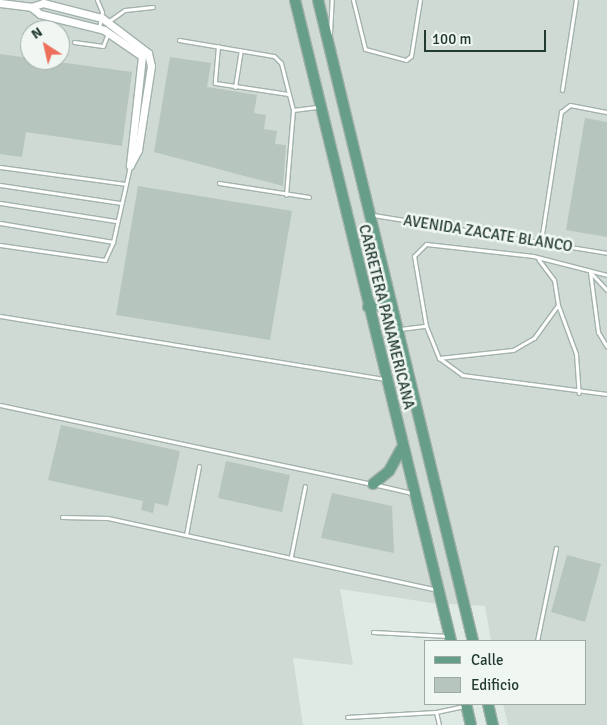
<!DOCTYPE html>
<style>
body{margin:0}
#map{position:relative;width:607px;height:725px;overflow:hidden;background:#e0eae5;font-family:Signika,sans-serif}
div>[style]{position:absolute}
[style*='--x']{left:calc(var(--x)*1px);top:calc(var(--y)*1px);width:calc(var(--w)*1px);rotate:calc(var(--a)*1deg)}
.built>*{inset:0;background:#cedad3}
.building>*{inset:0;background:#b6c5bd}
.roads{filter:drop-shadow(1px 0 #a3b2ab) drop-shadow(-1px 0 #a3b2ab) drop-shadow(0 1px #a3b2ab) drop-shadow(0 -1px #a3b2ab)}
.service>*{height:3px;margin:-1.5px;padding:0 1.5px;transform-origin:1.5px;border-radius:1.5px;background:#fff}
.minor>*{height:7px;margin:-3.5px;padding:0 3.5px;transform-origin:3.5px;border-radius:3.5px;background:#fff}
.primary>*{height:10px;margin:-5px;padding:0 5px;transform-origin:5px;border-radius:5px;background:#669e8a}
span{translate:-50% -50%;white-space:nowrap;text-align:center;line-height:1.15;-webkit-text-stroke:5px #f0f7f3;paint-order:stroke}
.street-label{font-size:15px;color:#223a31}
.legend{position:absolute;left:424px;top:640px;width:162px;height:65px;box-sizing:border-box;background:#f0f7f3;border:1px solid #9eaba5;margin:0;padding:6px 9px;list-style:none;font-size:15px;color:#223a31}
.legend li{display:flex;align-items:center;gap:10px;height:25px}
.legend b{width:25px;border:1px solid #9eaba5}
.north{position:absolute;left:20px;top:20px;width:50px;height:50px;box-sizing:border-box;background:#f0f7f3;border:1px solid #9eaba5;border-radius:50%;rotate:325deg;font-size:14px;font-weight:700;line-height:20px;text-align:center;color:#223a31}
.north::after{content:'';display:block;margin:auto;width:18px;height:22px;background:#ec705c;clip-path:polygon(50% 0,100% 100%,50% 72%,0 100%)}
.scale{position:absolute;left:424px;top:30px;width:122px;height:22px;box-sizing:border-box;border:2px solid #223a31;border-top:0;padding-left:6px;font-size:15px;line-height:18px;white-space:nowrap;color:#223a31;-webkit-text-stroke:4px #f0f7f3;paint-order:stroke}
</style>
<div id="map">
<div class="built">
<i style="clip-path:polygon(evenodd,0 0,607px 0,607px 725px,508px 725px,503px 704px,586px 704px,586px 641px,491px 641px,485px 606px,432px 603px,340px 589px,353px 665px,293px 658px,303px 725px,0 725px,0 0,30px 30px,60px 30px,60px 60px,30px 60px,30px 30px)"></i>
</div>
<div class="building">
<i style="clip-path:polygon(0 54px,132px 72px,122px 146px,26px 132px,22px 157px,0 154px)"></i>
<i style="clip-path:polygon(170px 57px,211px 63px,207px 87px,257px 95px,254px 113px,266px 115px,264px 129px,277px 131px,275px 144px,286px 145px,283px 186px,154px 152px)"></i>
<i style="clip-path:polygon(585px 118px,607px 122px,607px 237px,566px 230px)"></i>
<i style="clip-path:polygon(138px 186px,292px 211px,270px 340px,116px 315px)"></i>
<i style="clip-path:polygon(61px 425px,180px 451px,168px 506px,155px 503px,153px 513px,141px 510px,143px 501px,48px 480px)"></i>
<i style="clip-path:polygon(226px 461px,290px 475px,282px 512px,218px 498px)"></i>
<i style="clip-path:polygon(332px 493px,392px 506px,394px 553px,321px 538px)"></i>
<i style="clip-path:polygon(567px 555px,601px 564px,585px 622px,551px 612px)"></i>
</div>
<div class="roads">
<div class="service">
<i style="--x:97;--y:0;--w:13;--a:67"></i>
<i style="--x:102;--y:12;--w:15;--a:101"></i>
<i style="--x:353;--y:0;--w:50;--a:76.2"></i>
<i style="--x:365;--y:49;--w:42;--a:15"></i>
<i style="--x:406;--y:60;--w:6;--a:-39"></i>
<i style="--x:411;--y:56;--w:57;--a:-80.9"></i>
<i style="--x:109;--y:21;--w:19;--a:-35"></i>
<i style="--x:125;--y:10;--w:28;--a:-6"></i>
<i style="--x:330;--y:33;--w:33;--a:-87"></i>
<i style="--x:179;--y:40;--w:96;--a:9.6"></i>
<i style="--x:274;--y:56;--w:10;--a:45"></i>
<i style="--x:281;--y:63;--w:49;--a:75.7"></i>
<i style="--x:293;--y:110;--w:85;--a:94.7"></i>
<i style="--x:74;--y:42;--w:29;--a:8"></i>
<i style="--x:103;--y:46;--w:14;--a:-69"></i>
<i style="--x:218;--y:46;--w:37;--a:95"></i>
<i style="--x:215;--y:83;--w:74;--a:8.6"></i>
<i style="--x:235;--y:87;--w:37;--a:-81"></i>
<i style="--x:562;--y:90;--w:91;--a:-81.2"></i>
<i style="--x:293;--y:110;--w:26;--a:-7"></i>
<i style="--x:0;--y:167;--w:126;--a:7.7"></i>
<i style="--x:219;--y:183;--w:91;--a:8.8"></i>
<i style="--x:0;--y:185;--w:121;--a:8.5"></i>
<i style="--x:0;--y:203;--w:117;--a:8.8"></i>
<i style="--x:373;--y:215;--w:237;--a:9.2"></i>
<i style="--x:0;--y:223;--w:115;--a:9.5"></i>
<i style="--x:541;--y:241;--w:131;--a:-81.2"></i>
<i style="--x:561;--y:112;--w:11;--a:-38"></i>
<i style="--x:570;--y:105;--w:38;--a:11"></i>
<i style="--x:0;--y:245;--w:106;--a:8.1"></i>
<i style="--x:105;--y:260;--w:20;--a:-66"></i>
<i style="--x:113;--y:242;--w:78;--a:-77.4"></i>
<i style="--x:590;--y:272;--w:61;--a:82.4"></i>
<i style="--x:598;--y:332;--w:17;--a:59"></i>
<i style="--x:590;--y:272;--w:25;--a:47"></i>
<i style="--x:558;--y:305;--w:52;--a:69.8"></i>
<i style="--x:576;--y:354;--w:39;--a:86"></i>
<i style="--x:0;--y:316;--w:389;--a:9.3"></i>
<i style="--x:426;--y:326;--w:71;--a:-99.7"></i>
<i style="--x:414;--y:256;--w:17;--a:-45"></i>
<i style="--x:426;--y:244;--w:108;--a:6.4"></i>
<i style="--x:533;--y:256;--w:76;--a:14.4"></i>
<i style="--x:400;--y:329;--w:26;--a:-7"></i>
<i style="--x:426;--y:326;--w:35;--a:68"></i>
<i style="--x:439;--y:358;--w:29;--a:36"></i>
<i style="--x:462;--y:375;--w:146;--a:7.5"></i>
<i style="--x:439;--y:358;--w:74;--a:-6.2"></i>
<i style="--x:513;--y:350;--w:24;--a:-30"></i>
<i style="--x:534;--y:338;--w:41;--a:-54"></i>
<i style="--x:558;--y:305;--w:25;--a:-99"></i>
<i style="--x:554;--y:280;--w:26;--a:-127"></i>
<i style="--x:0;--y:405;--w:379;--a:12"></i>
<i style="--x:377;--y:485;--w:37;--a:13"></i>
<i style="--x:62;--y:517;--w:46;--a:1.2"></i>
<i style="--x:108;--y:518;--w:335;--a:12.3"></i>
<i style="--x:186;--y:535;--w:70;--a:-79.3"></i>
<i style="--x:291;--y:556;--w:71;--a:-78.7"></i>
<i style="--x:373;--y:632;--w:76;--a:3"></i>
<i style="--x:537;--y:641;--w:95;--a:-78.5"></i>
<i style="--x:436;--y:712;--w:13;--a:77"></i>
<i style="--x:347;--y:717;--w:89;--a:-3.2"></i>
<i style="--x:436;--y:712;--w:30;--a:-12"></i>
</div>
<div class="minor">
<i style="--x:0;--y:3;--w:31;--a:7"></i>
<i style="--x:31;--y:7;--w:13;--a:-18"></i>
<i style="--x:43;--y:3;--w:61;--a:14.3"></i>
<i style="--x:102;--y:18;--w:58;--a:37.3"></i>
<i style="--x:148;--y:53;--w:13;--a:77"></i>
<i style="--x:151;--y:66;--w:85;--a:98.8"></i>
<i style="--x:138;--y:150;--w:17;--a:118"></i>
<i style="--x:31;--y:7;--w:11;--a:38"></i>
<i style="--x:40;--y:14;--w:66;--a:14"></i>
<i style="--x:104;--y:30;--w:46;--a:34.4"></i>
<i style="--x:142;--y:56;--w:110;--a:96.3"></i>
</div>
<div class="primary">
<i style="--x:295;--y:0;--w:660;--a:76.32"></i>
<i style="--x:318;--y:0;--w:659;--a:76.41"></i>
<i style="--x:368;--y:307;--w:23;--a:-10"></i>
<i style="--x:373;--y:484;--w:21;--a:-39"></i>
<i style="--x:389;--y:471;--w:26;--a:-61"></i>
<i style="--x:466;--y:704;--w:22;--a:77"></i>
<i style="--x:488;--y:704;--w:22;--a:77"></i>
</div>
</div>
<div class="street-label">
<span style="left:488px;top:234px;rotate:9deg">AVENIDA ZACATE BLANCO</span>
<span style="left:386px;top:317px;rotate:76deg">CARRETERA PANAMERICANA</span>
</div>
<ul class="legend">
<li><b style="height:6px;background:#669e8a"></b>Calle</li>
<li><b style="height:14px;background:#b6c5bd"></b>Edificio</li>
</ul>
<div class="north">N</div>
<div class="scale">100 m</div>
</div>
